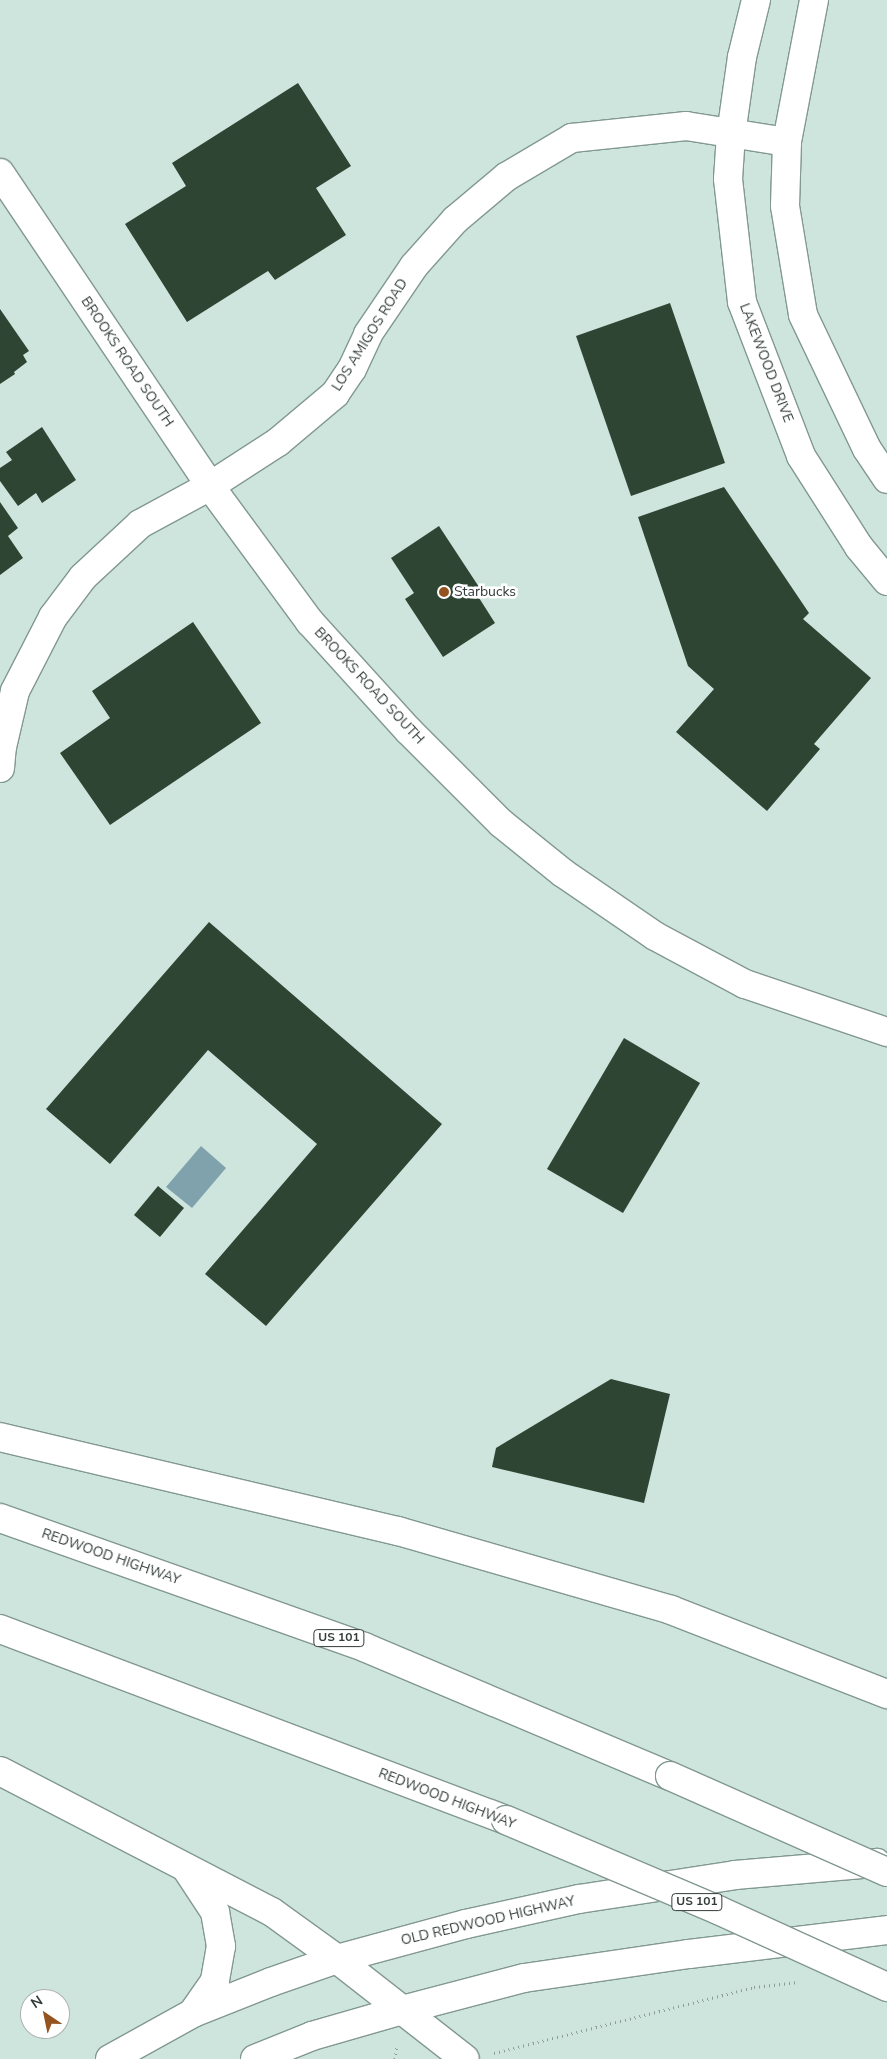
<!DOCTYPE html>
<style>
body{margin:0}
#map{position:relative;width:887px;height:2059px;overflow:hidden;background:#cde5dd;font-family:"Nunito Sans",sans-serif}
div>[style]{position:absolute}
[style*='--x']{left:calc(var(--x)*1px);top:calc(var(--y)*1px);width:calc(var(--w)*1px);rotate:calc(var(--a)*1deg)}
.water>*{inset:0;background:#7fa2ad}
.building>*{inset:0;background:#2f4533}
.path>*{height:3px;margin-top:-1.5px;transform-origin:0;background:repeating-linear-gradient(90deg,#8b9d97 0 1px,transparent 0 5px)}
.roads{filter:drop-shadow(1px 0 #829891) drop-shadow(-1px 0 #829891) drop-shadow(0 1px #829891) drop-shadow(0 -1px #829891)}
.minor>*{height:28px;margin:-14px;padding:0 14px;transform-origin:14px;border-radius:14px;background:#fff}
.tertiary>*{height:28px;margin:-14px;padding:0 14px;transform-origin:14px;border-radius:14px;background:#fff}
.secondary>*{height:28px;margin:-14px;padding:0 14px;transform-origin:14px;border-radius:14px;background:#fff}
.motorway>*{height:28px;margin:-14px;padding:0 14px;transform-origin:14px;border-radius:14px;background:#fff}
.bridges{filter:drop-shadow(1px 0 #829891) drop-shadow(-1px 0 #829891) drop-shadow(0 1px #829891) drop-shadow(0 -1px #829891)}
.motorway-bridge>*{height:28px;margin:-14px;padding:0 14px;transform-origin:14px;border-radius:14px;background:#fff}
.dots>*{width:14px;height:14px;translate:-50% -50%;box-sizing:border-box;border:2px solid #fff;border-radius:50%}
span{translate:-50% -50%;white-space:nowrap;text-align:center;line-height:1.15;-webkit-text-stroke:5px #fff;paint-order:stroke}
.shield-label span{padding:1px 4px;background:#fff;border:1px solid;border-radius:4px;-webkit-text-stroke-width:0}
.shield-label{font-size:12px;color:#323c39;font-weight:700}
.street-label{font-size:14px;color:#323c39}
.poi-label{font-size:14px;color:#323c39}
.left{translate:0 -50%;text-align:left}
.north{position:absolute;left:20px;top:1989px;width:50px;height:50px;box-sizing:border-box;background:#fff;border:1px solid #adb1b0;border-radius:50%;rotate:326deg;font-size:14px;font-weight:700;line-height:20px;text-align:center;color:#323c39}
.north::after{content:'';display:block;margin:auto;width:18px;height:22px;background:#955320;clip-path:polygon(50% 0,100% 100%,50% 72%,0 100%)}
</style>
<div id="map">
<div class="water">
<i style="clip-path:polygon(201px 1146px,226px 1168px,192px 1208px,166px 1187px)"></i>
</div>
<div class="building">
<i style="clip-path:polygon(298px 83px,351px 166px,316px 188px,346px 235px,275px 280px,268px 271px,187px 322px,125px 224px,186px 186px,172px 163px)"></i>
<i style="clip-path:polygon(670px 303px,725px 463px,631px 496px,576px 336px)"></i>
<i style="clip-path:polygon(0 309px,29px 351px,23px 355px,27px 362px,14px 372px,15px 374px,0 384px)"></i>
<i style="clip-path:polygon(42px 427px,76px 480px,42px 503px,36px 493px,18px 506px,0 481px,0 468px,12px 460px,6px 452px)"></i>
<i style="clip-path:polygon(724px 487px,809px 613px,803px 619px,871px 678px,814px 744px,820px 749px,767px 811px,676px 732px,714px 689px,688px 666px,638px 517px)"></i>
<i style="clip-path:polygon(0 502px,18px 528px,8px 536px,23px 558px,0 575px)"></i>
<i style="clip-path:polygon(439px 526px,479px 587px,474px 590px,495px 623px,443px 657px,405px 599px,414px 593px,391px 558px)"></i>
<i style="clip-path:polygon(193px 622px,261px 723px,110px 825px,60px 753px,110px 718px,92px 691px)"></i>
<i style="clip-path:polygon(209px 922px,442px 1124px,266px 1326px,205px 1274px,317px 1144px,208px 1050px,110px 1164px,46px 1109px)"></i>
<i style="clip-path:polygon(624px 1038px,700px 1083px,623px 1213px,547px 1169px)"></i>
<i style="clip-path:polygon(158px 1186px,184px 1208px,160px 1237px,134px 1215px)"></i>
<i style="clip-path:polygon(611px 1379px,670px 1394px,644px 1503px,492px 1467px,496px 1448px)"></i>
</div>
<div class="path">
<i style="--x:494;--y:2053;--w:268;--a:-14.2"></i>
<i style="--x:754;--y:1987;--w:45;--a:-6.3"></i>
<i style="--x:395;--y:2059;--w:14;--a:-82"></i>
</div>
<div class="roads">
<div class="minor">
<i style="--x:756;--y:0;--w:59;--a:103.8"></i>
<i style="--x:742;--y:57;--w:78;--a:98.1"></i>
<i style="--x:731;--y:134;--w:45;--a:93.8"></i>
<i style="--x:728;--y:179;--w:124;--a:83.5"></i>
<i style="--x:742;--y:302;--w:165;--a:69"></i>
<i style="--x:801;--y:456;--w:108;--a:57.5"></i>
<i style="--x:859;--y:547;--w:44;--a:50.5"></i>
<i style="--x:814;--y:0;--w:145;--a:100.8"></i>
<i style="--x:787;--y:142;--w:64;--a:91.8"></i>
<i style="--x:785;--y:206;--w:110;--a:80.6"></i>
<i style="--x:803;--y:315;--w:148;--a:64.5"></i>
<i style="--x:867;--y:449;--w:36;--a:56"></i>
</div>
<div class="tertiary">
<i style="--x:0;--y:173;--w:377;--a:56.1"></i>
<i style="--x:210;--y:486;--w:169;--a:53.7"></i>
<i style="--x:310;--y:622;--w:146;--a:47.8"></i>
<i style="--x:408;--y:730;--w:132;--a:45"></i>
<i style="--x:501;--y:823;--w:80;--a:38.9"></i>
<i style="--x:563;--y:873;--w:112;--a:34.4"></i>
<i style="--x:655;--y:936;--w:102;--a:28.1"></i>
<i style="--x:745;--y:984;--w:150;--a:18.7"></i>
<i style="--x:0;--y:768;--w:21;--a:-85"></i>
<i style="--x:2;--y:747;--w:57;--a:-76.9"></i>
<i style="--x:15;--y:691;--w:83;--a:-62.8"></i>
<i style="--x:53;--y:617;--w:50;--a:-53.1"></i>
<i style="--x:83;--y:577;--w:78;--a:-42.9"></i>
<i style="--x:140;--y:524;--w:80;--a:-28.5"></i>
<i style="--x:210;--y:486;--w:81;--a:-32.9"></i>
<i style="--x:278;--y:442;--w:75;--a:-40.1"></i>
<i style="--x:335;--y:394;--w:30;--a:-56"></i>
<i style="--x:352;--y:369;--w:38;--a:-65"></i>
<i style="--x:368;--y:334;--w:82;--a:-55.9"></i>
<i style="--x:414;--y:266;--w:62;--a:-48.3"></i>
<i style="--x:455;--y:220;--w:67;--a:-40.1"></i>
<i style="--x:506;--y:177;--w:77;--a:-30.6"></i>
<i style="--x:572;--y:138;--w:115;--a:-6"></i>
<i style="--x:686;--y:126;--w:102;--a:9"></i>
</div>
<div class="secondary">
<i style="--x:110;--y:2059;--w:95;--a:-29"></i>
<i style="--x:193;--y:2013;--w:84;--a:-21.7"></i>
<i style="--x:271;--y:1982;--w:70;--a:-19.2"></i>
<i style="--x:337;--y:1959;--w:134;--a:-15.2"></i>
<i style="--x:466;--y:1924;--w:116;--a:-12.5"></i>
<i style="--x:579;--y:1899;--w:158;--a:-8.7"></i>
<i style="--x:735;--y:1875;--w:142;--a:-4.9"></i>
<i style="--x:255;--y:2059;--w:61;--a:-22"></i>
<i style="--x:312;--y:2036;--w:94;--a:-16.1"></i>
<i style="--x:402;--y:2010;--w:126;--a:-14.7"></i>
<i style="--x:524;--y:1978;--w:167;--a:-8.3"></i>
<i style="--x:689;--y:1954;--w:199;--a:-6.9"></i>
</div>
<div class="motorway">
<i style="--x:0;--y:1437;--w:409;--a:13.3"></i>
<i style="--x:398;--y:1531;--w:284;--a:16.1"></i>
<i style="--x:671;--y:1610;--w:232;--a:21.3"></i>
<i style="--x:0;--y:1518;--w:386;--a:19.5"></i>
<i style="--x:364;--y:1647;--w:332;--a:22.9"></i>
<i style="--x:0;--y:1629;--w:541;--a:20.68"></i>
<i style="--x:0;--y:1771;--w:306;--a:27.4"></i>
<i style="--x:272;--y:1912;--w:80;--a:35.9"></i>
<i style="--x:337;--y:1959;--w:162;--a:38"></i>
<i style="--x:186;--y:1868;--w:53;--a:56.6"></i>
<i style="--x:215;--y:1912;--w:35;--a:80"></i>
<i style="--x:221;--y:1946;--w:36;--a:100"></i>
<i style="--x:215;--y:1981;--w:39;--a:125"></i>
</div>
</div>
<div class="bridges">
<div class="motorway-bridge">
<i style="--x:670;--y:1776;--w:237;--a:23.9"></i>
<i style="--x:506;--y:1820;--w:230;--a:23"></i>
<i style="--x:718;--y:1910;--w:186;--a:24.5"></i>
</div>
</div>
<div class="dots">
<i style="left:444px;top:592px;background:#955320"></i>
</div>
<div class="shield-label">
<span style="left:339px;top:1638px">US 101</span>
<span style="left:697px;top:1902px">US 101</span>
</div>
<div class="street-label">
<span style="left:370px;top:335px;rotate:-58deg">LOS AMIGOS ROAD</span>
<span style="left:127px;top:362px;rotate:56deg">BROOKS ROAD SOUTH</span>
<span style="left:766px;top:363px;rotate:69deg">LAKEWOOD DRIVE</span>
<span style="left:369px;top:686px;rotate:47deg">BROOKS ROAD SOUTH</span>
<span style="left:111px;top:1557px;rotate:19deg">REDWOOD HIGHWAY</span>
<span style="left:447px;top:1799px;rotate:21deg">REDWOOD HIGHWAY</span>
<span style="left:488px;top:1921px;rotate:-13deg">OLD REDWOOD HIGHWAY</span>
</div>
<div class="poi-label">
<span class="left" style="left:454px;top:592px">Starbucks</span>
</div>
<div class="north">N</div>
</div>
